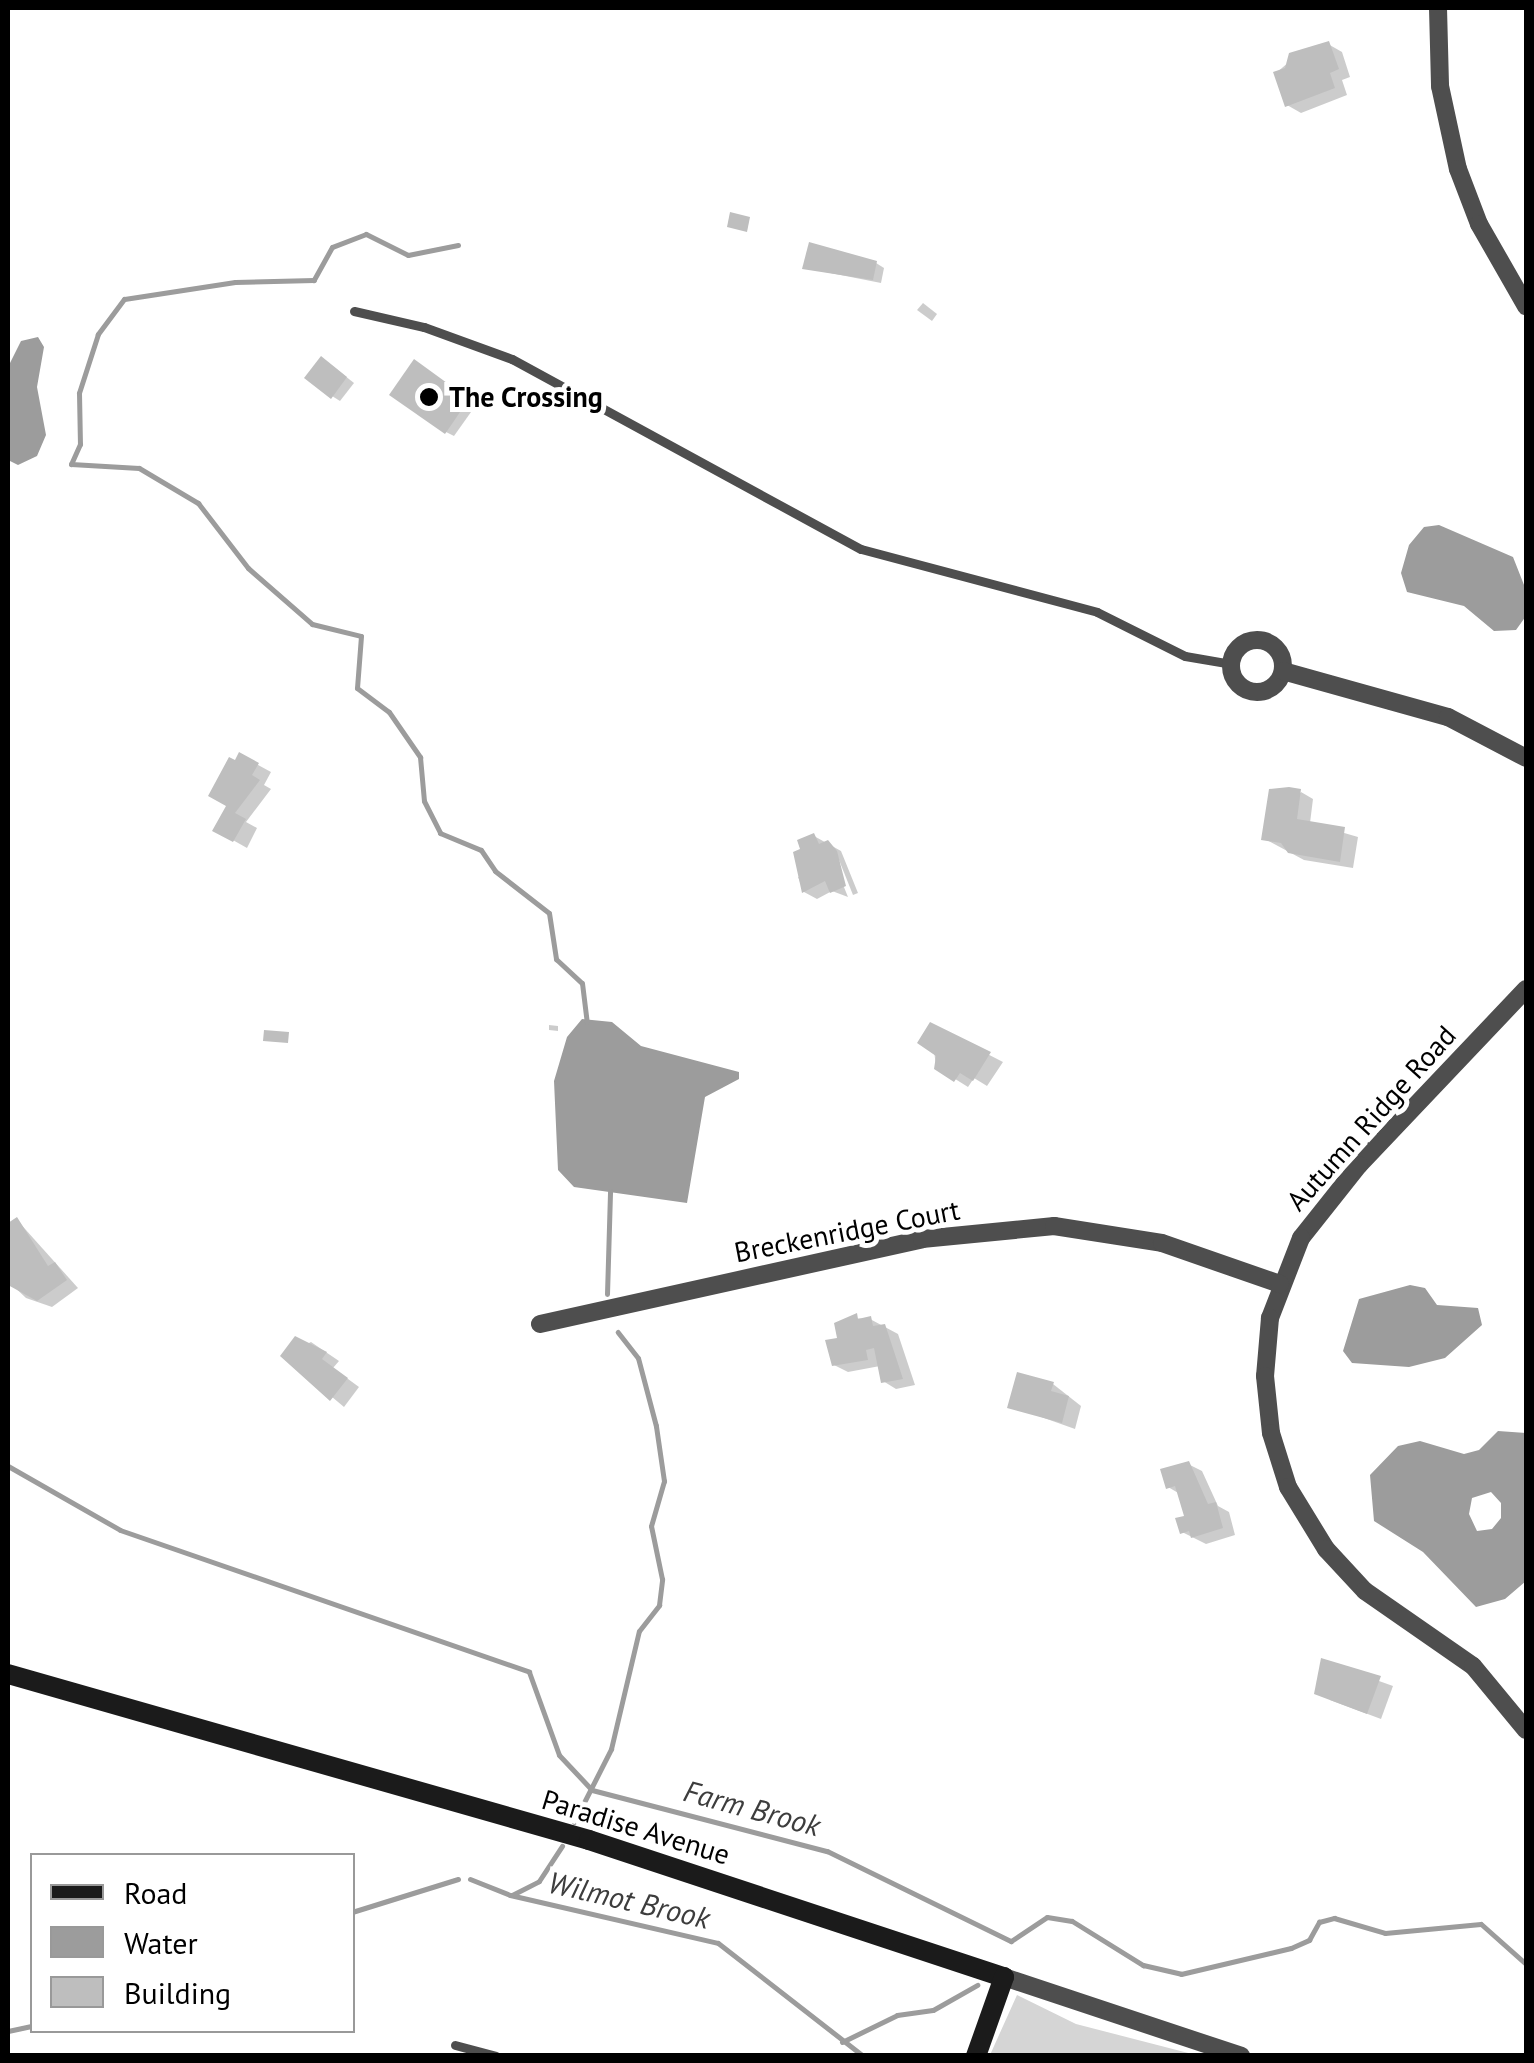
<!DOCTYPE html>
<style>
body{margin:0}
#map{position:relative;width:1534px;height:2063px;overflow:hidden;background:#fff;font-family:"PT Sans",sans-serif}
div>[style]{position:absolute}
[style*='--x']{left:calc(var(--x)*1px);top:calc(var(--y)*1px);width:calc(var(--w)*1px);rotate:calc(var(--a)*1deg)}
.green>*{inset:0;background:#d5d5d5}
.water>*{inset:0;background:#9c9c9c}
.shadow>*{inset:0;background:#0003}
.stream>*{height:5px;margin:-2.5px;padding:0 2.5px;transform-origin:2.5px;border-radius:2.5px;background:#9c9c9c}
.building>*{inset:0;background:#bebebe}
.lane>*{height:9px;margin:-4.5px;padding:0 4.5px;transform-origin:4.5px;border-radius:4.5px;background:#4e4e4e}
.street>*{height:18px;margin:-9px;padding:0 9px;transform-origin:9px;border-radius:9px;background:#4e4e4e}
.street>.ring{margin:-9px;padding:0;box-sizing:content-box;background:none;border:18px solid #4e4e4e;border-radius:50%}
.secondary>*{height:20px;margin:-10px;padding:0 10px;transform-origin:10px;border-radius:10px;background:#1b1b1b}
.dots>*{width:28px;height:28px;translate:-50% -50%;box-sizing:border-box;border:5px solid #fff;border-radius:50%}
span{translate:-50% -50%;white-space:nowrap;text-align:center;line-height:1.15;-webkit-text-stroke:10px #fff;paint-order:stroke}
.poi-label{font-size:28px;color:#000;font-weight:700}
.left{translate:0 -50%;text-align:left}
.street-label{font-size:28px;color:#000}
.water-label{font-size:30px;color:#3d3d3d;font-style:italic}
.frame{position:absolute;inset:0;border:10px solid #000;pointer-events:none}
.legend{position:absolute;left:30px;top:1853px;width:325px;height:180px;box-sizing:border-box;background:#fff;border:2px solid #999;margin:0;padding:12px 18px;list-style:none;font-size:30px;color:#000}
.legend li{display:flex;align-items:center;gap:20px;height:50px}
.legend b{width:50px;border:2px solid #999}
</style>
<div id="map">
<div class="green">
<i style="clip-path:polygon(1017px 1995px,1076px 2024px,1196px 2055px,990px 2055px)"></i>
</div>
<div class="water">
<i style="clip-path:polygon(38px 337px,44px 347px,37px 387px,46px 435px,37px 456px,18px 465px,8px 460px,8px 367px,21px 341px)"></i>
<i style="clip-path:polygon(1439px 525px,1513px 557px,1526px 590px,1526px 616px,1516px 630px,1494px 631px,1464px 606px,1407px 592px,1401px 573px,1409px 545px,1424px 527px)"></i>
<i style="clip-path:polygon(582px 1019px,612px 1022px,641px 1046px,739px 1072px,739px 1079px,705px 1097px,687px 1203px,574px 1187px,558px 1170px,554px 1081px,567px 1037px)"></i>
<i style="clip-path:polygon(1410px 1285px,1425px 1288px,1437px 1305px,1478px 1308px,1482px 1325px,1445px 1358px,1409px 1367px,1352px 1363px,1343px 1351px,1359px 1299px)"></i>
<i style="clip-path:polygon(evenodd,1498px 1431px,1526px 1433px,1526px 1581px,1505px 1599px,1476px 1607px,1423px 1552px,1374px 1521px,1370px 1475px,1398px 1446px,1420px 1441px,1464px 1454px,1479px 1450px,1498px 1431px,1491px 1492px,1501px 1503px,1501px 1518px,1492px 1529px,1477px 1531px,1469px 1514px,1472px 1498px,1491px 1492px)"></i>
</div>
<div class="shadow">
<i style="clip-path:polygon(1328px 44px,1342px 52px,1350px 77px,1342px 80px,1347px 95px,1301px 113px,1287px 105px,1276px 73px,1302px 51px)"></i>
<i style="clip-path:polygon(876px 263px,884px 268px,881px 283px,805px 268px)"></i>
<i style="clip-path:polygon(923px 303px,937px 314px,932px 321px,917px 310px)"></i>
<i style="clip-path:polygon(330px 364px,354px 383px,340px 401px,332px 396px)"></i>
<i style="clip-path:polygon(422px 367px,476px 405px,454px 436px,446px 432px)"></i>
<i style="clip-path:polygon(240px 755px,271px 772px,264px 785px,271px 789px,246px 822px,257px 828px,247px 848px,215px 830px,229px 805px)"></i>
<i style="clip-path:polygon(1301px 792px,1313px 799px,1310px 823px,1358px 837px,1353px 868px,1304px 860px,1263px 838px)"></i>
<i style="clip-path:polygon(814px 836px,841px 851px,858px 893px,853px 895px,835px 850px,829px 850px,848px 897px,832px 891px,817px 899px,804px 892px,798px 877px,806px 874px)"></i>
<i style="clip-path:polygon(549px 1025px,558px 1026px,558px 1031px,549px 1030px)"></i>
<i style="clip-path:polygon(931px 1025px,1003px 1062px,987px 1086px,974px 1078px,968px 1087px,936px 1067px)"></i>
<i style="clip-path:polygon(17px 1220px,78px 1288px,52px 1307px,26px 1298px,8px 1281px,8px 1226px)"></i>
<i style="clip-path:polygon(848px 1318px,870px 1319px,898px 1334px,915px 1385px,896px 1389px,883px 1381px,880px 1366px,848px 1372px,834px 1365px)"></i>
<i style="clip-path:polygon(311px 1342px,339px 1361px,333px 1368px,359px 1387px,344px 1407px,283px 1356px)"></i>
<i style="clip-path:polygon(1053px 1384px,1081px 1406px,1075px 1429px,1010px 1406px)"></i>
<i style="clip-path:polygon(1188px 1464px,1202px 1471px,1218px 1506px,1229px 1512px,1235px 1535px,1206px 1544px,1182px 1532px,1187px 1518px,1180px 1494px,1168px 1487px)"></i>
<i style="clip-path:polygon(1323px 1661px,1393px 1686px,1381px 1719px,1330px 1700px)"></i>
</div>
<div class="stream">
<i style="--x:458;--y:245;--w:51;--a:168.7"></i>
<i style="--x:408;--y:255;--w:47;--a:-153.4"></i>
<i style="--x:366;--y:234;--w:36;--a:159"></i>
<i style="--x:332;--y:247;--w:38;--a:119"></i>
<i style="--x:314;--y:280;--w:79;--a:178.5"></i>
<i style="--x:235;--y:282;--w:112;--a:171.3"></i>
<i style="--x:124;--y:299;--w:44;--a:126.6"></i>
<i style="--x:98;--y:334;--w:62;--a:107.9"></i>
<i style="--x:79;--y:393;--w:51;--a:88.9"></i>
<i style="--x:80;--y:444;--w:22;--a:114"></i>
<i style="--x:71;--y:464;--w:68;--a:3.4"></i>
<i style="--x:139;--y:468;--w:69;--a:30.7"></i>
<i style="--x:198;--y:503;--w:82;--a:52.4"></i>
<i style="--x:248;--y:568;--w:85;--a:41.2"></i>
<i style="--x:312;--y:624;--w:50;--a:13.8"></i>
<i style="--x:361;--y:636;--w:52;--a:94.4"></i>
<i style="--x:357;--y:688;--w:40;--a:37"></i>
<i style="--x:389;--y:712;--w:55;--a:55.4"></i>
<i style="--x:420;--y:757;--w:44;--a:84.8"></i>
<i style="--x:424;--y:801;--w:36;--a:63"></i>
<i style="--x:440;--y:833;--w:44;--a:22.5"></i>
<i style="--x:481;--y:850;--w:25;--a:56"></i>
<i style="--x:495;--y:871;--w:68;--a:37.9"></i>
<i style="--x:549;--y:913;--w:47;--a:81.3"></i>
<i style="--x:556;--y:959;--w:35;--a:43"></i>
<i style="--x:582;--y:983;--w:39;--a:83"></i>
<i style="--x:607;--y:1294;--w:103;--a:-88.3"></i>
<i style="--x:8;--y:1466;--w:129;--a:29.7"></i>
<i style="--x:120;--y:1530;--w:433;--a:19.1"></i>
<i style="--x:529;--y:1672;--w:88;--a:70.1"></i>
<i style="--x:559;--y:1755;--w:48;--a:46.7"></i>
<i style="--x:592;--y:1790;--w:243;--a:14.6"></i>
<i style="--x:827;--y:1851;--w:205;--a:26.1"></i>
<i style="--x:1011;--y:1941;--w:43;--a:-33.7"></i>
<i style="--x:1047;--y:1917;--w:25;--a:9"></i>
<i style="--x:1072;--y:1921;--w:84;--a:31.8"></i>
<i style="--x:1143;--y:1965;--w:39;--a:13"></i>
<i style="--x:1181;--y:1974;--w:113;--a:-13.3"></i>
<i style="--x:1291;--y:1948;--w:20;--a:-24"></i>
<i style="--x:1309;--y:1940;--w:21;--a:-61"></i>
<i style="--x:1319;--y:1922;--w:16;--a:-15"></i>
<i style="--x:1334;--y:1918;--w:53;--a:16.4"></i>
<i style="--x:1385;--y:1933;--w:96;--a:-5.4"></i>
<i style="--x:1481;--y:1924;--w:60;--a:41.6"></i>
<i style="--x:574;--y:1822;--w:82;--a:-63.1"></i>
<i style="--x:611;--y:1749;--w:121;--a:-76.7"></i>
<i style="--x:639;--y:1631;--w:33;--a:-52"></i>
<i style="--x:659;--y:1605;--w:26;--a:-83"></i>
<i style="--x:662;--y:1579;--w:54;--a:-101.7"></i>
<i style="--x:651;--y:1526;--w:47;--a:-73.9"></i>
<i style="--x:664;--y:1481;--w:56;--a:-98.3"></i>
<i style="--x:656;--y:1426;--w:70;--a:-104.8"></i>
<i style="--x:638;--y:1358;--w:33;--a:-128"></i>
<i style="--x:470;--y:1879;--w:43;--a:21.8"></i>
<i style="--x:510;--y:1895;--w:213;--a:13"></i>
<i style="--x:718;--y:1943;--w:184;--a:37.9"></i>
<i style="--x:512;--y:1895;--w:30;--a:-27"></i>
<i style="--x:539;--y:1881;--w:42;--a:-56.7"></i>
<i style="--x:352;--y:1912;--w:111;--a:-17.3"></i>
<i style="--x:8;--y:2031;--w:25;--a:-12"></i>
<i style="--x:842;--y:2042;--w:61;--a:-26.1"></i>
<i style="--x:897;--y:2015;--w:36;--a:-8"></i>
<i style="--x:933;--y:2010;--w:51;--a:-29.6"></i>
</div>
<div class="building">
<i style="clip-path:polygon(1329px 41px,1339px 69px,1330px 73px,1335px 88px,1285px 107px,1273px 72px,1285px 68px,1289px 53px)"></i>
<i style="clip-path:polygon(730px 212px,750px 217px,747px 232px,727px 227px)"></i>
<i style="clip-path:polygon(809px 242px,877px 261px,873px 280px,802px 269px)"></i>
<i style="clip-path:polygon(321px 356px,347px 377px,331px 399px,304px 378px)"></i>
<i style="clip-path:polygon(414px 359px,469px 399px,445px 434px,389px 395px)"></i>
<i style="clip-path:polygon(239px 752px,259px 763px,252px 775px,260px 780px,235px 813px,246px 819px,233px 842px,212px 831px,226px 806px,208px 796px,229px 757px,235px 760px)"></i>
<i style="clip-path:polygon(1289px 787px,1301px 789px,1297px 819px,1345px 827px,1340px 862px,1288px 853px,1281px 843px,1261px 840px,1269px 789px)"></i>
<i style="clip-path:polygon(814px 833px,819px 844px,828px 840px,837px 851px,846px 886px,830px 893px,825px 881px,802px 893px,793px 852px,800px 849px,797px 840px)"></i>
<i style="clip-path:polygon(930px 1022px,991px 1052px,973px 1081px,960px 1073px,954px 1082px,934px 1069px,936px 1056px,917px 1043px)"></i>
<i style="clip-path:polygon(264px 1030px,289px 1032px,288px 1043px,263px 1041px)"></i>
<i style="clip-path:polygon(17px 1217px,48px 1266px,55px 1262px,67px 1280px,37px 1301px,8px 1285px,8px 1223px)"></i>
<i style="clip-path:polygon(857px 1313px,858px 1319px,871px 1316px,873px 1326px,885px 1324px,903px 1379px,881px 1383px,874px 1348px,866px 1350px,868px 1360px,832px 1366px,825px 1340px,837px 1338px,834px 1323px)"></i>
<i style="clip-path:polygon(295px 1336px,327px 1352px,322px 1359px,348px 1378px,330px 1401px,280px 1356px)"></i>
<i style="clip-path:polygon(1017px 1372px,1054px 1382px,1051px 1391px,1069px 1396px,1062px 1423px,1007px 1408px)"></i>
<i style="clip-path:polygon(1189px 1461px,1208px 1504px,1216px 1502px,1223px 1528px,1191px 1538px,1189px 1531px,1180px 1534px,1175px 1518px,1184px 1516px,1175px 1486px,1166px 1489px,1160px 1469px)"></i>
<i style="clip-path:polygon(1321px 1658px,1381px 1676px,1367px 1714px,1314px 1694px)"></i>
</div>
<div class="lane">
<i style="--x:354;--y:311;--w:72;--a:12.9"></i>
<i style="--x:424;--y:327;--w:94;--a:20"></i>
<i style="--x:512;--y:359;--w:397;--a:28.6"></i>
<i style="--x:861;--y:549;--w:244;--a:14.9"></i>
<i style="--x:1097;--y:612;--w:98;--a:26.6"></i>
<i style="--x:1185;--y:656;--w:48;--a:9.7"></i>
<i style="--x:455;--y:2045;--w:42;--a:15"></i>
</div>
<div class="street">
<i style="--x:1438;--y:8;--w:78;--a:88.5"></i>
<i style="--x:1440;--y:86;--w:85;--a:77.8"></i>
<i style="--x:1458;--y:169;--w:59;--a:69.1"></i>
<i style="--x:1479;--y:224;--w:95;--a:60.2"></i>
<i class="ring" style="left:1231px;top:640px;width:34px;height:34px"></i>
<i style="--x:1283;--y:671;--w:171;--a:15.6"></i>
<i style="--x:1448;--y:717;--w:88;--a:27.7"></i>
<i style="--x:1526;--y:989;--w:243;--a:133.5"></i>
<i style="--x:1359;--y:1165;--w:93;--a:128.5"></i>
<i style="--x:1301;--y:1238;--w:86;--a:111.2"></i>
<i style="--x:1270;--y:1318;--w:58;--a:94.9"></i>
<i style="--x:1265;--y:1376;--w:57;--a:84"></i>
<i style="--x:1271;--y:1433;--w:57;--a:72.5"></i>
<i style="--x:1288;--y:1487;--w:73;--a:58.5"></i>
<i style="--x:1326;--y:1549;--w:57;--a:47.1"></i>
<i style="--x:1365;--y:1591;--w:131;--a:34.8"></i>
<i style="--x:1473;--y:1666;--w:83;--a:50.4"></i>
<i style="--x:540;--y:1324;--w:391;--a:-12.5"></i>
<i style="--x:922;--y:1239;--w:133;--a:-5.6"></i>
<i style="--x:1054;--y:1226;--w:109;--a:8.9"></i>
<i style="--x:1162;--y:1243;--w:125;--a:19.2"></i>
<i style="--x:1004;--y:1977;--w:250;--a:18.4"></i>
</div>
<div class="secondary">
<i style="--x:8;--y:1674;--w:604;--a:15.95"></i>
<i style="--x:589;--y:1840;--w:437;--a:18.3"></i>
<i style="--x:1004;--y:1977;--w:84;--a:109.5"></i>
</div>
<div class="dots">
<i style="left:429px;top:397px;background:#000"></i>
</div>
<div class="poi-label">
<span class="left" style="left:449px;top:397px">The Crossing</span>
</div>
<div class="street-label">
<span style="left:1371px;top:1118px;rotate:-48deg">Autumn Ridge Road</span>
<span style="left:847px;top:1231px;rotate:-11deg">Breckenridge Court</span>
<span style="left:636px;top:1827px;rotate:17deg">Paradise Avenue</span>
</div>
<div class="water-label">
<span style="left:752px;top:1808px;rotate:15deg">Farm Brook</span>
<span style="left:629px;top:1900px;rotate:13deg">Wilmot Brook</span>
</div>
<div class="frame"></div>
<ul class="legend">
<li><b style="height:12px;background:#1b1b1b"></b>Road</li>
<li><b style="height:28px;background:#9c9c9c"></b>Water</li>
<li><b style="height:28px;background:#bebebe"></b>Building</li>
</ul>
</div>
